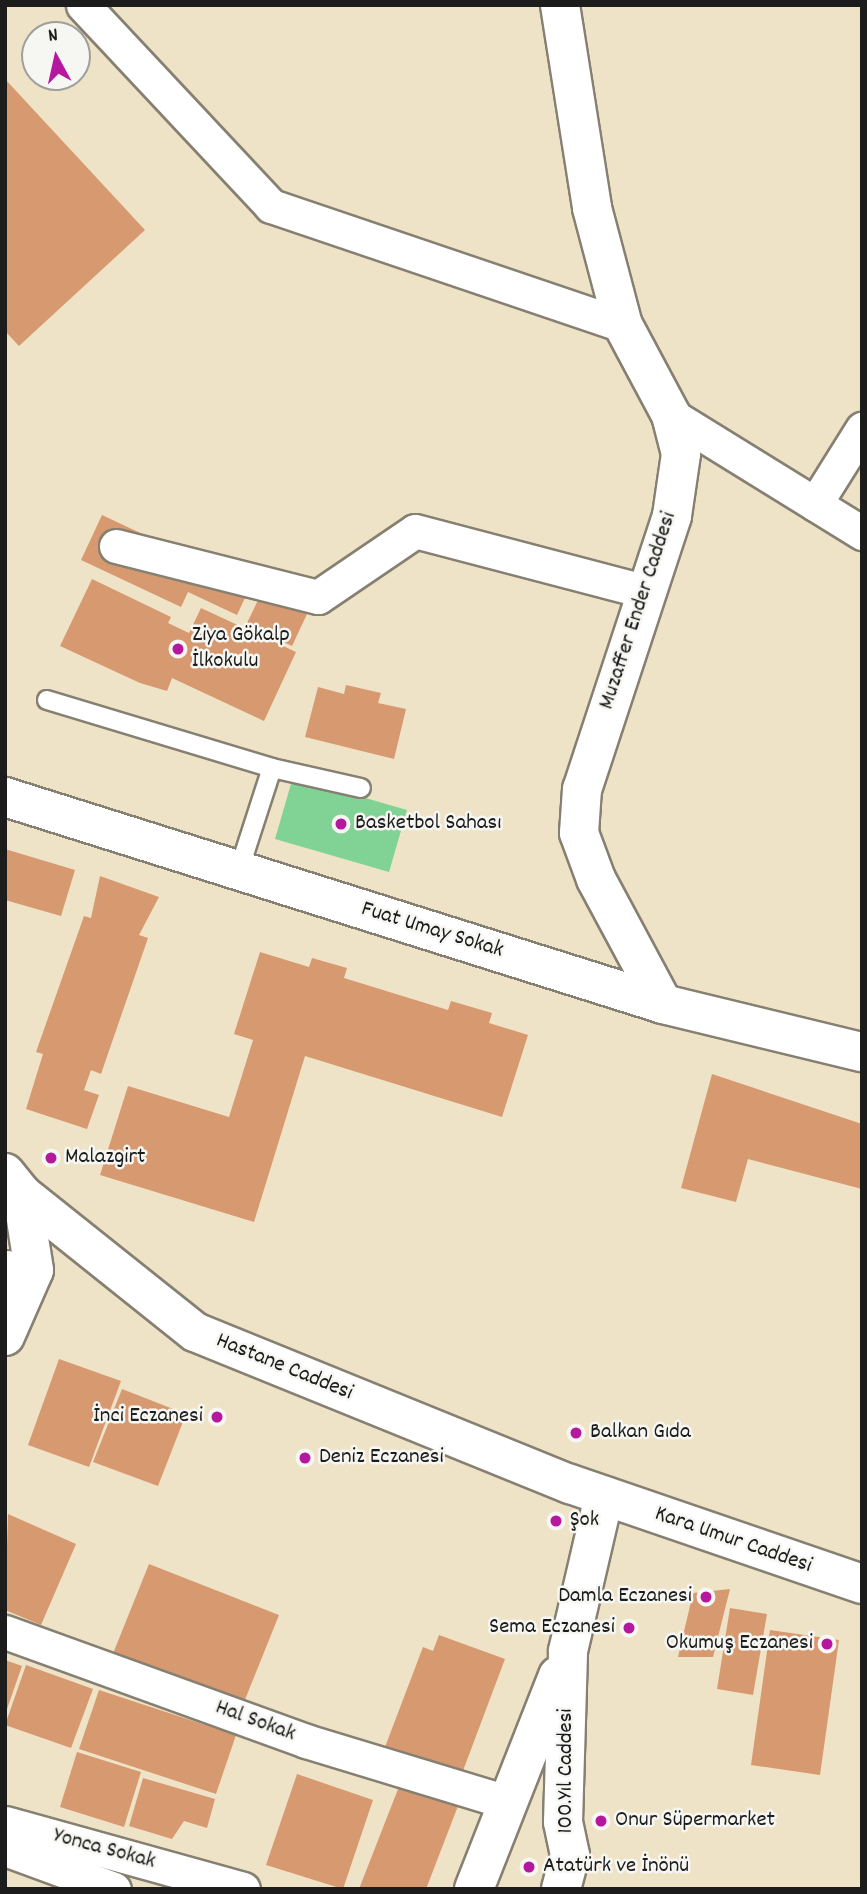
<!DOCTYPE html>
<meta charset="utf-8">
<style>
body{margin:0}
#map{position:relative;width:867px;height:1894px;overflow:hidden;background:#efe3c7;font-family:Dekko,sans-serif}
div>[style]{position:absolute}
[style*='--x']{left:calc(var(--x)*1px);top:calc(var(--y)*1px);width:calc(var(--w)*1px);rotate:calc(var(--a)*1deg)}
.green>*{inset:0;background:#80d395}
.building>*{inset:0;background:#d79970}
.roads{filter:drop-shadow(2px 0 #868072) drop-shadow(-2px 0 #868072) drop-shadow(0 2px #868072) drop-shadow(0 -2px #868072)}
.lane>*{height:18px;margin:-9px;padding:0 9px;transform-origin:9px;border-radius:9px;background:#fff}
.street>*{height:33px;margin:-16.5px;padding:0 16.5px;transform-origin:16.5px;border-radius:16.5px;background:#fff}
.secondary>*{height:38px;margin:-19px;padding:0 19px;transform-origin:19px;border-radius:19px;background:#fff}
.dots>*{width:19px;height:19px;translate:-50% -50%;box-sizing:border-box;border:4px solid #f6f6f2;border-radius:50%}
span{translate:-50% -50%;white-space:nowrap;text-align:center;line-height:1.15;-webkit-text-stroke:5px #f6f6f2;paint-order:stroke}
.street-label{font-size:23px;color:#1c1c1c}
.poi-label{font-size:23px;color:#1c1c1c}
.left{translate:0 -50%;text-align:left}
.right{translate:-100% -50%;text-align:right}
.frame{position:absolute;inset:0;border:7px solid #1c1c1c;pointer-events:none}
.north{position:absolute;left:21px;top:21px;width:70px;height:70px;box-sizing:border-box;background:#f6f6f2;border:2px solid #9f9f9c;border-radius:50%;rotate:352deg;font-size:19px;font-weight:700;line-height:28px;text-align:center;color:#1c1c1c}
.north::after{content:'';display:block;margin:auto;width:24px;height:32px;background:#b5179e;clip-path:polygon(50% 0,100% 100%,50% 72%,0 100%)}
</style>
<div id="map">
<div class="green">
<i style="clip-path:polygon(293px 777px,407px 810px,389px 872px,275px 839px)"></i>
</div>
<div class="building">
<i style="clip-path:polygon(5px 79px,145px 230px,19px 346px,5px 331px)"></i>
<i style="clip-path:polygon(102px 515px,251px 585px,237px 615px,188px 592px,181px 607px,81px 560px)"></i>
<i style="clip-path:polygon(92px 579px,171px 617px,168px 623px,189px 633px,201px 608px,296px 652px,264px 721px,172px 678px,167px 691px,140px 683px,60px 646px)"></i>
<i style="clip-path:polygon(262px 592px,307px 614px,292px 646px,246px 625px)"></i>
<i style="clip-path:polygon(346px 685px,381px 693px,378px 703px,406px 709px,394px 759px,305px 737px,318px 687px,344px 694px)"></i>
<i style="clip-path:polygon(5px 849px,75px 870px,61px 916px,5px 900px)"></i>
<i style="clip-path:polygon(100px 876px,159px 897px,139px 935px,148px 938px,101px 1074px,91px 1070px,84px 1090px,99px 1095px,87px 1129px,26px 1109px,43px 1054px,36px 1052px,84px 916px,91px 918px)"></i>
<i style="clip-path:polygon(260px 952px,309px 967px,312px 958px,347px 968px,344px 978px,448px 1010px,451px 1001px,492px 1013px,489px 1023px,528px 1035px,502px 1117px,305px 1056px,254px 1222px,100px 1175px,128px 1086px,229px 1117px,253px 1040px,234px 1034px)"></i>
<i style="clip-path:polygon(712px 1074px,862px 1124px,862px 1189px,748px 1159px,736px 1202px,681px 1188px)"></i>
<i style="clip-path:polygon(59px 1359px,121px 1381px,89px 1467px,28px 1445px)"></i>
<i style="clip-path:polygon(122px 1389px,186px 1414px,158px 1486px,93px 1462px)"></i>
<i style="clip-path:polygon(8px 1514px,76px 1544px,41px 1625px,5px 1610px)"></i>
<i style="clip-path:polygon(149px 1564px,279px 1615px,242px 1707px,112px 1656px)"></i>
<i style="clip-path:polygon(730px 1589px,713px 1657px,678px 1657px,693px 1593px)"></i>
<i style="clip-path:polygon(730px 1608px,767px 1614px,753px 1695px,717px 1689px)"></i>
<i style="clip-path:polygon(770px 1630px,839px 1640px,820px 1775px,751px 1765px)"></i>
<i style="clip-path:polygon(439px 1635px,505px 1659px,461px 1776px,385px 1747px,423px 1647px,433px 1651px)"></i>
<i style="clip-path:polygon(5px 1660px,22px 1666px,6px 1712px,5px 1712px)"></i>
<i style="clip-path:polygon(26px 1665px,93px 1689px,71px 1748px,5px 1725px)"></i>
<i style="clip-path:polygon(99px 1690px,236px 1735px,216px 1794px,79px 1749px)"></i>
<i style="clip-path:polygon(77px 1752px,141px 1772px,124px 1827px,60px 1807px)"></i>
<i style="clip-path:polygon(297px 1774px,373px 1800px,343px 1889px,266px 1865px)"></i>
<i style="clip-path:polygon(143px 1778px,215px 1799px,207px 1828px,184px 1821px,172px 1839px,129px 1826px)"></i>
<i style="clip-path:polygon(400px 1784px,458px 1806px,426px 1889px,359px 1889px)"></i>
</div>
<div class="roads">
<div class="lane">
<i style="--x:47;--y:700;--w:235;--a:16.8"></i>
<i style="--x:272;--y:768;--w:91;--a:12.7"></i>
<i style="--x:239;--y:870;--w:107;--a:-72.1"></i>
</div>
<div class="street">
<i style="--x:83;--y:5;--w:275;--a:46.9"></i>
<i style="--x:271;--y:206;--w:372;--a:18.7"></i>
<i style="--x:671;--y:415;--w:225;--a:31.7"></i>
<i style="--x:815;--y:504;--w:89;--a:-57.9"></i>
<i style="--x:116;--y:546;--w:208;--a:14.2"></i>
<i style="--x:318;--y:597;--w:117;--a:-34.2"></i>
<i style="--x:415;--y:531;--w:241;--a:14.7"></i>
<i style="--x:5;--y:1267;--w:29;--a:6"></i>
<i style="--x:5;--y:1632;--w:320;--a:19.9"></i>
<i style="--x:306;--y:1741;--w:210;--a:16.9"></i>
<i style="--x:5;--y:1823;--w:247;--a:15.5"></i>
<i style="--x:5;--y:1849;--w:116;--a:20.2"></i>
</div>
<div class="secondary">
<i style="--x:560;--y:5;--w:206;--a:81"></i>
<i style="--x:592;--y:208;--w:121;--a:75.2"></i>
<i style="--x:623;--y:325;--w:102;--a:61.9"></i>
<i style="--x:671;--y:415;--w:40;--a:75.6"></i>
<i style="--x:681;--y:454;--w:63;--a:98.3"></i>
<i style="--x:672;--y:516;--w:287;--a:108.2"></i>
<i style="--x:582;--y:789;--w:44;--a:93.9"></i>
<i style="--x:579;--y:833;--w:49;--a:69.7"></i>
<i style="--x:596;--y:879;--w:142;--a:61.8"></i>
<i style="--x:5;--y:797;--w:690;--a:17.46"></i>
<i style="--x:663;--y:1004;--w:205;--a:13.6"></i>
<i style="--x:5;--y:1173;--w:27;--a:51"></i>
<i style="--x:22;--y:1194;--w:221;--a:38.6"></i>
<i style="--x:195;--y:1332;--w:405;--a:22.1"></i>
<i style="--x:570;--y:1484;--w:309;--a:18.9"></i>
<i style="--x:5;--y:1336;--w:72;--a:-66.3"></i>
<i style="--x:34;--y:1270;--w:77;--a:-99"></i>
<i style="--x:474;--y:1889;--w:229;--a:-68.5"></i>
<i style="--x:561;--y:1889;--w:35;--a:-75"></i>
<i style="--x:570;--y:1855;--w:34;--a:-102"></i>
<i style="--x:563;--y:1822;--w:171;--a:-88.3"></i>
<i style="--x:568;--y:1651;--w:159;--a:-76.9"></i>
</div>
</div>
<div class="dots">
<i style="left:178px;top:649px;background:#b5179e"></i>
<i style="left:341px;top:824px;background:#b5179e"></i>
<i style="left:51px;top:1158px;background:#b5179e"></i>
<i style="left:217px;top:1417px;background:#b5179e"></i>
<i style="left:576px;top:1433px;background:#b5179e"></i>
<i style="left:305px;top:1458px;background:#b5179e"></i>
<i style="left:556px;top:1521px;background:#b5179e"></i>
<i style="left:706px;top:1597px;background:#b5179e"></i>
<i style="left:629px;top:1628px;background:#b5179e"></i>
<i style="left:827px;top:1644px;background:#b5179e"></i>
<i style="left:601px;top:1821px;background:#b5179e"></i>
<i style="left:529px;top:1867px;background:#b5179e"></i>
</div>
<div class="street-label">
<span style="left:639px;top:611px;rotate:-72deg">Muzaffer Ender Caddesi</span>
<span style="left:432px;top:931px;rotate:17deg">Fuat Umay Sokak</span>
<span style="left:284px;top:1368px;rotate:22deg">Hastane Caddesi</span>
<span style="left:733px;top:1541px;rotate:19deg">Kara Umur Caddesi</span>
<span style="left:255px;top:1722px;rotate:20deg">Hal Sokak</span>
<span style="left:567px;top:1771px;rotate:-90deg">100.Yıl Caddesi</span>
<span style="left:104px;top:1850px;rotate:15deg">Yonca Sokak</span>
</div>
<div class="poi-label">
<span class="left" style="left:192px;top:649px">Ziya Gökalp<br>İlkokulu</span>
<span class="left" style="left:355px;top:824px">Basketbol Sahası</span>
<span class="left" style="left:65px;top:1158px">Malazgirt</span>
<span class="right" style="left:203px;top:1417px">İnci Eczanesi</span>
<span class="left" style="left:590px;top:1433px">Balkan Gıda</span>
<span class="left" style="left:319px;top:1458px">Deniz Eczanesi</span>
<span class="left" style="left:570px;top:1521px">Şok</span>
<span class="right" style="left:692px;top:1597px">Damla Eczanesi</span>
<span class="right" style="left:615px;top:1628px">Sema Eczanesi</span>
<span class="right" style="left:813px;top:1644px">Okumuş Eczanesi</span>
<span class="left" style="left:615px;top:1821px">Onur Süpermarket</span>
<span class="left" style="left:543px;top:1867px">Atatürk ve İnönü</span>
</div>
<div class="frame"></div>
<div class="north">N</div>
</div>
